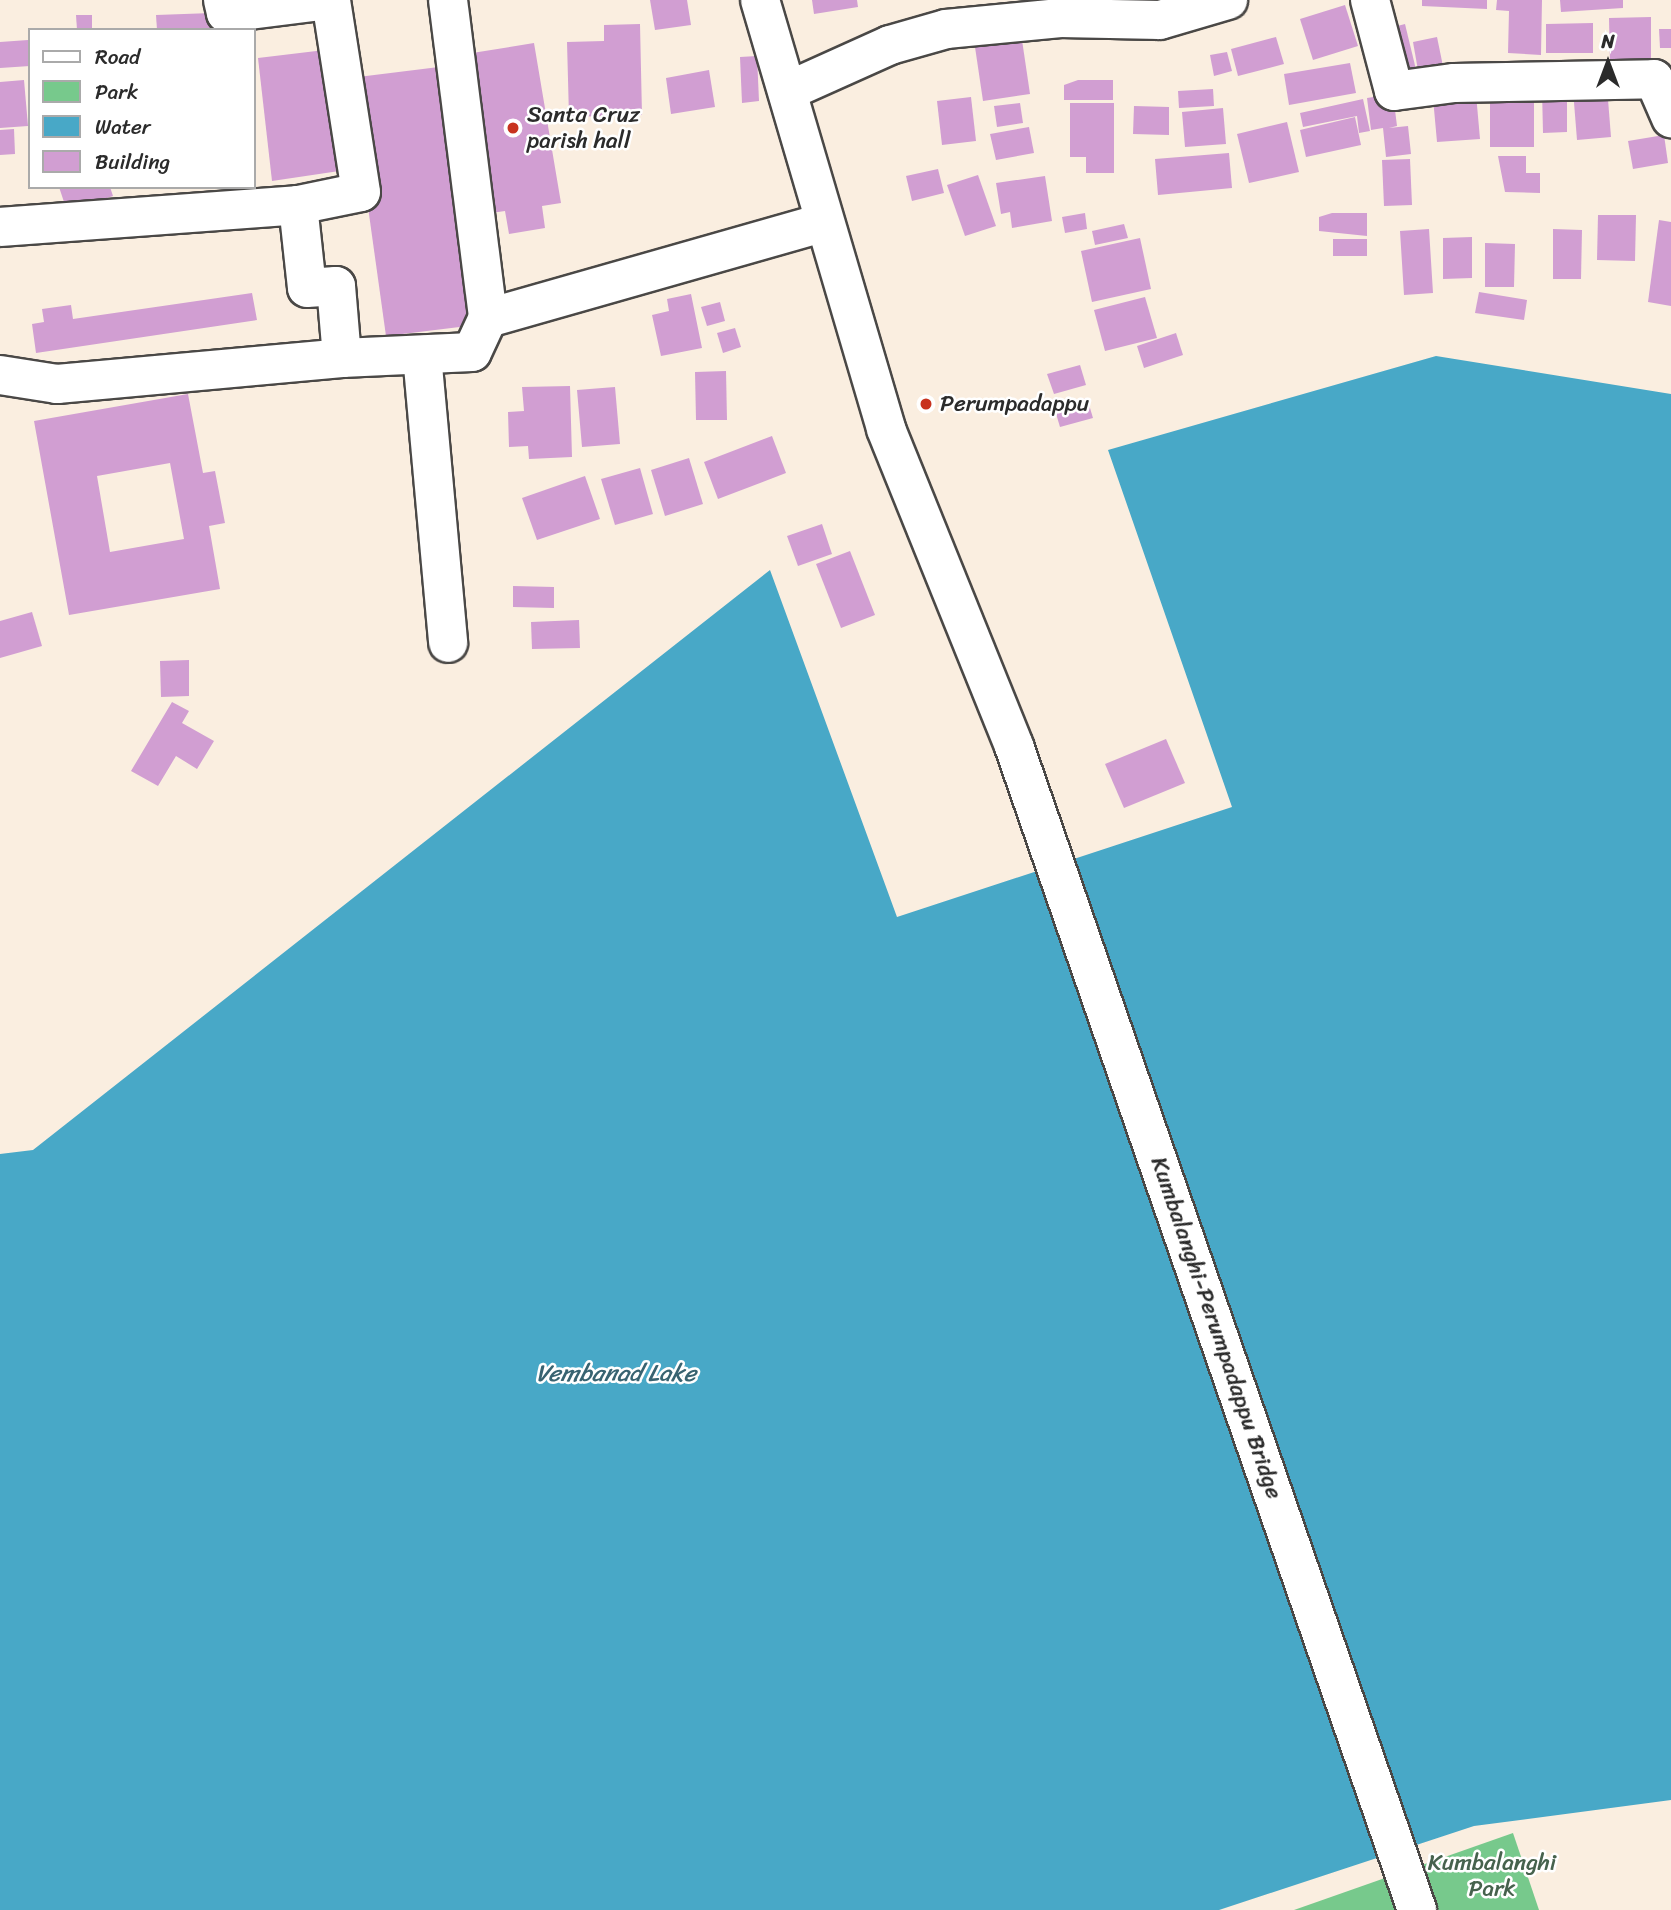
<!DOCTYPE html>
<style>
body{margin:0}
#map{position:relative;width:1671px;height:1910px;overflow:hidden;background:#faeee0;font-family:Sriracha,sans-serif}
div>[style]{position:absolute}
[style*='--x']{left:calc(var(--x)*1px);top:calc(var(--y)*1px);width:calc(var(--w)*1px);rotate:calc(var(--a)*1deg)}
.green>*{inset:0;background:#77c98c}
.water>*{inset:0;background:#48a8c7}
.building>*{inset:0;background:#d19ed2}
.roads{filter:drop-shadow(2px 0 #4a4846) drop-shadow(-2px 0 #4a4846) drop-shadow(0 2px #4a4846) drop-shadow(0 -2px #4a4846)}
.minor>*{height:38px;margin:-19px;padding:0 19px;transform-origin:19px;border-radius:19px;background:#fff}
.major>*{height:38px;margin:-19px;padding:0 19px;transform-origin:19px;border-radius:19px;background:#fff}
.dots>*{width:19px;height:19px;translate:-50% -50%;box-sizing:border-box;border:4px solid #fff;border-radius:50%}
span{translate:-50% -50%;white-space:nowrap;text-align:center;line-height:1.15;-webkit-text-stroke:5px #fff;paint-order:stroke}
.poi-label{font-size:23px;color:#2b2b2b}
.left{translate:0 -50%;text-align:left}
.street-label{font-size:23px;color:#2b2b2b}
.park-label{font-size:23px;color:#46624d}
.water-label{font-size:24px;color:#386371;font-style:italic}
.legend{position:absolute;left:28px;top:28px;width:228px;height:161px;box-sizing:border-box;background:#fff;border:2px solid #aaa;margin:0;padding:9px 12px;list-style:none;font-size:21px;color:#2b2b2b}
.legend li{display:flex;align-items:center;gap:14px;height:35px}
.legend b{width:35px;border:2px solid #aaa}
.north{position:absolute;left:1573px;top:28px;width:70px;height:70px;-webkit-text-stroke:5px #fff;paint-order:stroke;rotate:0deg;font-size:19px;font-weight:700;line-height:28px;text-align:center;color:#2b2b2b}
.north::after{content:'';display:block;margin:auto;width:24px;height:32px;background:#2b2b2b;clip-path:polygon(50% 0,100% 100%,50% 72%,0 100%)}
</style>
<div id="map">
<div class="green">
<i style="clip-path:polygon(1513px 1833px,1539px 1910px,1294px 1910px)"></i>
</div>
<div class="water">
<i style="clip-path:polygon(1436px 356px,1671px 394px,1671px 1800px,1474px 1826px,1219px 1910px,0 1910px,0 1154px,33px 1150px,770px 570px,897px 917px,1232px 807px,1108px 450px)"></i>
</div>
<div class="building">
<i style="clip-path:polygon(650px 0,687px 0,691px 25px,655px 30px)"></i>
<i style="clip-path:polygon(812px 0,857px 0,858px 7px,814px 14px)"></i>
<i style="clip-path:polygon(1422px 0,1487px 0,1487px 9px,1422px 6px)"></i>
<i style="clip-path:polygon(1497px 0,1542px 0,1541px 55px,1508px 53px,1509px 11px,1496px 10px)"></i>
<i style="clip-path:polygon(1560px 0,1623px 0,1623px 8px,1561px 12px)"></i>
<i style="clip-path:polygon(1345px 5px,1358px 46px,1313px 60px,1300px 19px)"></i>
<i style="clip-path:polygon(212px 13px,212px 30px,157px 30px,156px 15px)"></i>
<i style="clip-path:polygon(76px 15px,92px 15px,92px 30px,77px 30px)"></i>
<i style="clip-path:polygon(1651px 17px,1651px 63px,1610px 64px,1609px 18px)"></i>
<i style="clip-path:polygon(1593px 23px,1593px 53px,1546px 53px,1546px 24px)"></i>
<i style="clip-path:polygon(640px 24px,642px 115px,569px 117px,567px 42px,604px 41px,604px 25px)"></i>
<i style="clip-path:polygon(1405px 24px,1419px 82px,1401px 87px,1386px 29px)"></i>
<i style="clip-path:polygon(1659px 29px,1671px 29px,1671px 48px,1660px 48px)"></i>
<i style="clip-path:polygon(1276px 37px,1284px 64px,1238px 76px,1231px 49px)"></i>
<i style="clip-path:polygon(1437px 37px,1444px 71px,1419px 76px,1413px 42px)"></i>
<i style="clip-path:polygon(28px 40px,30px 66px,0 68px,0 42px)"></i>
<i style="clip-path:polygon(1022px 40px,1030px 94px,983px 101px,975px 47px)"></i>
<i style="clip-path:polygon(534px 43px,561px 203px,542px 206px,545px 228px,509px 234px,505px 211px,491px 213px,466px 54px)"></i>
<i style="clip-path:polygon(333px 49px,346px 170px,272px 181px,258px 58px)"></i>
<i style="clip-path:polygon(1227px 52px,1232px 71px,1214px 76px,1210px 55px)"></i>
<i style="clip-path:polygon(757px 56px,759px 101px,742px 103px,740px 57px)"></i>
<i style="clip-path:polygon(1350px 63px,1356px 93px,1289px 105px,1284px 74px)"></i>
<i style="clip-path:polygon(447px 66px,476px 325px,386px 336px,350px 78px)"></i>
<i style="clip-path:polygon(709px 70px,715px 107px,671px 114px,666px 78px)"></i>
<i style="clip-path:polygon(24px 80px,28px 126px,0 128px,0 82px)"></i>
<i style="clip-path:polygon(1078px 80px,1113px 80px,1113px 100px,1064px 100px,1064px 85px)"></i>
<i style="clip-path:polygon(1607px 87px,1611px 137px,1577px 140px,1573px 90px)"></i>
<i style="clip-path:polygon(1213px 89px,1214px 106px,1179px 108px,1178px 91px)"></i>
<i style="clip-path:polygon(1490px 89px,1534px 89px,1534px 147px,1490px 147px)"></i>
<i style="clip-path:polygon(1542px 90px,1567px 90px,1567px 132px,1543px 133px)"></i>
<i style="clip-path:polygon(1393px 94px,1397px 126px,1389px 128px,1408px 126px,1411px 154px,1386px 157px,1383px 128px,1371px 130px,1367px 98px)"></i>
<i style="clip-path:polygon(1476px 94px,1480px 139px,1437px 142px,1433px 98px)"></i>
<i style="clip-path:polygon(971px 97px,976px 141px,942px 145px,937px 101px)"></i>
<i style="clip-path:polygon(1363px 99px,1370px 131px,1359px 133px,1357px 116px,1303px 127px,1300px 113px)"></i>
<i style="clip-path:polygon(1020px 103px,1023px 123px,997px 127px,994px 106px)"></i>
<i style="clip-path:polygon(1070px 103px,1114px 103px,1114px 173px,1086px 173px,1086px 157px,1070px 157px)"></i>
<i style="clip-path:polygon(1134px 106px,1169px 107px,1169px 135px,1133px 134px)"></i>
<i style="clip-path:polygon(1223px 108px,1226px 144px,1185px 147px,1182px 112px)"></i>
<i style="clip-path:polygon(1355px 117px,1361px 145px,1306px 157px,1300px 130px)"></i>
<i style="clip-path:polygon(1287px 122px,1299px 172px,1249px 183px,1237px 134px)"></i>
<i style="clip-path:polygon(1029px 127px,1034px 153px,996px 160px,990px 134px)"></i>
<i style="clip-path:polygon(14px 129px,15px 154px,0 155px,0 130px)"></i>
<i style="clip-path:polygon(1664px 135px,1668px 163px,1633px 169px,1628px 141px)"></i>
<i style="clip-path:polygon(1229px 153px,1232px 188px,1158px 195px,1155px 159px)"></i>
<i style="clip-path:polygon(1498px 156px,1526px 156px,1526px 173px,1540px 173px,1540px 193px,1505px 192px)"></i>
<i style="clip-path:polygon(1410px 159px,1412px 205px,1384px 206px,1382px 160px)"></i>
<i style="clip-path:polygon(938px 169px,944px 193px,912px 201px,906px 176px)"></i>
<i style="clip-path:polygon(978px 175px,996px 226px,965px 236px,947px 185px)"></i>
<i style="clip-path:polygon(1045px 176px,1052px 221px,1012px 228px,1010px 212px,1001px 214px,996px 183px)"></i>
<i style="clip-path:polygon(59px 187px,110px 187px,113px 196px,67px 211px)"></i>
<i style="clip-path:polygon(1085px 213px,1087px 229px,1065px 233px,1062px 217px)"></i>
<i style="clip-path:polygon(1332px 213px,1367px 213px,1367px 236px,1319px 231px,1319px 217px)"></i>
<i style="clip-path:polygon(1598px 215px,1636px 215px,1635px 261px,1597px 260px)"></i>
<i style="clip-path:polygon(1659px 220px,1671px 222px,1671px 306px,1648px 302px)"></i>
<i style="clip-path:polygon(1124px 224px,1128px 238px,1095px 245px,1092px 231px)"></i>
<i style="clip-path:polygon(1429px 229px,1433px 293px,1404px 295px,1400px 231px)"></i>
<i style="clip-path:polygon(1553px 229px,1582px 230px,1581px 279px,1553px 279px)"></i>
<i style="clip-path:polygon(1472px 237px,1472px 278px,1443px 279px,1443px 238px)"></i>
<i style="clip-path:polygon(1140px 238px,1151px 289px,1092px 302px,1081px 251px)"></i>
<i style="clip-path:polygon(1333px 239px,1367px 239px,1367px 256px,1333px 256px)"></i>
<i style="clip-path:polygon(1485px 243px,1515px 244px,1514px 287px,1485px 287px)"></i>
<i style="clip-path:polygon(1479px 292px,1527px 300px,1524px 320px,1475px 313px)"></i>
<i style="clip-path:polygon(252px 293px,257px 320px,36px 353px,32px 324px,44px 322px,42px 309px,71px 305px,73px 319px)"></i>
<i style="clip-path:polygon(691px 294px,702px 348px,661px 356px,652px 315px,669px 311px,667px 299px)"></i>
<i style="clip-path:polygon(1145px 297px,1157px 338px,1105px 351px,1094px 310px)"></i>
<i style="clip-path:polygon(720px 302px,725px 321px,707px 326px,701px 307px)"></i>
<i style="clip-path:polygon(735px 328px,741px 347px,723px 353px,717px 333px)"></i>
<i style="clip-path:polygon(1176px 333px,1183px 355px,1144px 368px,1137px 346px)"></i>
<i style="clip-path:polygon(1080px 365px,1086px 385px,1054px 394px,1047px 374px)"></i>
<i style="clip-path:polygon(726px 371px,727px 420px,696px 420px,695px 372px)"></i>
<i style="clip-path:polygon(570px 386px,572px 457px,529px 459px,528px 446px,509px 447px,508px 412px,524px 411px,522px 387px)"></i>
<i style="clip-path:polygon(615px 387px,620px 444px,582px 447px,577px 390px)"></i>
<i style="clip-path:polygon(evenodd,188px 394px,203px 473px,215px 471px,225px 523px,209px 526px,220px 589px,69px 615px,34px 421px,188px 394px,170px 463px,184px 539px,110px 552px,97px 476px,170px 463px)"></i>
<i style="clip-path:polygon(1087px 398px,1093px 418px,1060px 427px,1054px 407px)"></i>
<i style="clip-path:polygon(772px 436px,786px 473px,718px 499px,704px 462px)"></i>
<i style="clip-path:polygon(689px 458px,703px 504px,665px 516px,651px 470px)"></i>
<i style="clip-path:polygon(640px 468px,653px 514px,615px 525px,601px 479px)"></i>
<i style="clip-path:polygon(585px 476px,600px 519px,537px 540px,522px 498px)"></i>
<i style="clip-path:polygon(822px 524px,832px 554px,798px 566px,787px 536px)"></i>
<i style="clip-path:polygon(850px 551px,875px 615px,841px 628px,816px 564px)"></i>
<i style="clip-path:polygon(513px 586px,554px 587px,554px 608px,513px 607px)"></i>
<i style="clip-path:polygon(32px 612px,42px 646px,0 658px,0 621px)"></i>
<i style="clip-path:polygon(579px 620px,580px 648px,532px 649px,531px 622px)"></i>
<i style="clip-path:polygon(189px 660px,189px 696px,161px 697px,160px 661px)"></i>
<i style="clip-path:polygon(172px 702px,189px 711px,182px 723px,214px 741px,197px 769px,176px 756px,158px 786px,131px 771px)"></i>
<i style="clip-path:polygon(1166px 739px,1185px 783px,1124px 808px,1105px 764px)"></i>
</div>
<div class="roads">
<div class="minor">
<i style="--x:223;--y:0;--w:13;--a:77"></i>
<i style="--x:226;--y:13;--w:102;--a:-7.3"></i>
<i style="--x:448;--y:0;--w:321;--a:82.8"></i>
<i style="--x:1370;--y:0;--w:94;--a:75.2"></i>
<i style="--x:1394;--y:91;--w:61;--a:-7.6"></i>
<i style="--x:1454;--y:83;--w:200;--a:-1.1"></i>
<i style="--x:1654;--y:79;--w:43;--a:66.4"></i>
<i style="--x:790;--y:90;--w:110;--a:-24.2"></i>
<i style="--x:890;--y:45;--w:58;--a:-15.9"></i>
<i style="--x:946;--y:29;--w:115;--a:-5.5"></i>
<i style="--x:1060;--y:18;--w:100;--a:1.1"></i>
<i style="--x:1160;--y:20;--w:71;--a:-16.4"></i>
<i style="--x:298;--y:205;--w:64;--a:-11.7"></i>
<i style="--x:361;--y:192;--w:194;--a:-98.9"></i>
<i style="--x:0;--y:227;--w:299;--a:-4.2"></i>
<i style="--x:298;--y:205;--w:83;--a:83.8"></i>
<i style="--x:307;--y:288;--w:29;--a:-4"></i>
<i style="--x:336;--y:286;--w:72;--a:85.2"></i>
<i style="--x:342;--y:358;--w:130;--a:-2.6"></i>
<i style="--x:472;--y:352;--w:38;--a:-65"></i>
<i style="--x:488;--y:318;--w:350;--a:-15.9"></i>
<i style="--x:422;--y:355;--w:289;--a:84.8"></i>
<i style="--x:0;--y:375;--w:58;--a:9"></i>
<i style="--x:57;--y:384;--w:286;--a:-5.2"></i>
</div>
<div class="major">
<i style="--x:760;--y:0;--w:447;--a:73.6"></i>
<i style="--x:886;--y:429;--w:342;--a:68"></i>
<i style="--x:1014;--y:746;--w:1232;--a:70.9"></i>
</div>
</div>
<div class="dots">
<i style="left:513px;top:128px;background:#c8321e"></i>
<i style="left:926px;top:404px;background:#c8321e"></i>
</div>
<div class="poi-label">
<span class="left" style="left:527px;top:128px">Santa Cruz<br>parish hall</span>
<span class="left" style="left:940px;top:404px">Perumpadappu</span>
</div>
<div class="street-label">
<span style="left:1216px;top:1328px;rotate:71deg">Kumbalanghi-Perumpadappu Bridge</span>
</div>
<div class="park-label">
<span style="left:1492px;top:1876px">Kumbalanghi<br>Park</span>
</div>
<div class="water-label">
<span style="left:616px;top:1374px">Vembanad Lake</span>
</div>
<ul class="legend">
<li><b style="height:9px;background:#fff"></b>Road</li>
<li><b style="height:19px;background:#77c98c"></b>Park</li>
<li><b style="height:19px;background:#48a8c7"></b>Water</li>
<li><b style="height:19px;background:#d19ed2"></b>Building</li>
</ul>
<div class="north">N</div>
</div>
